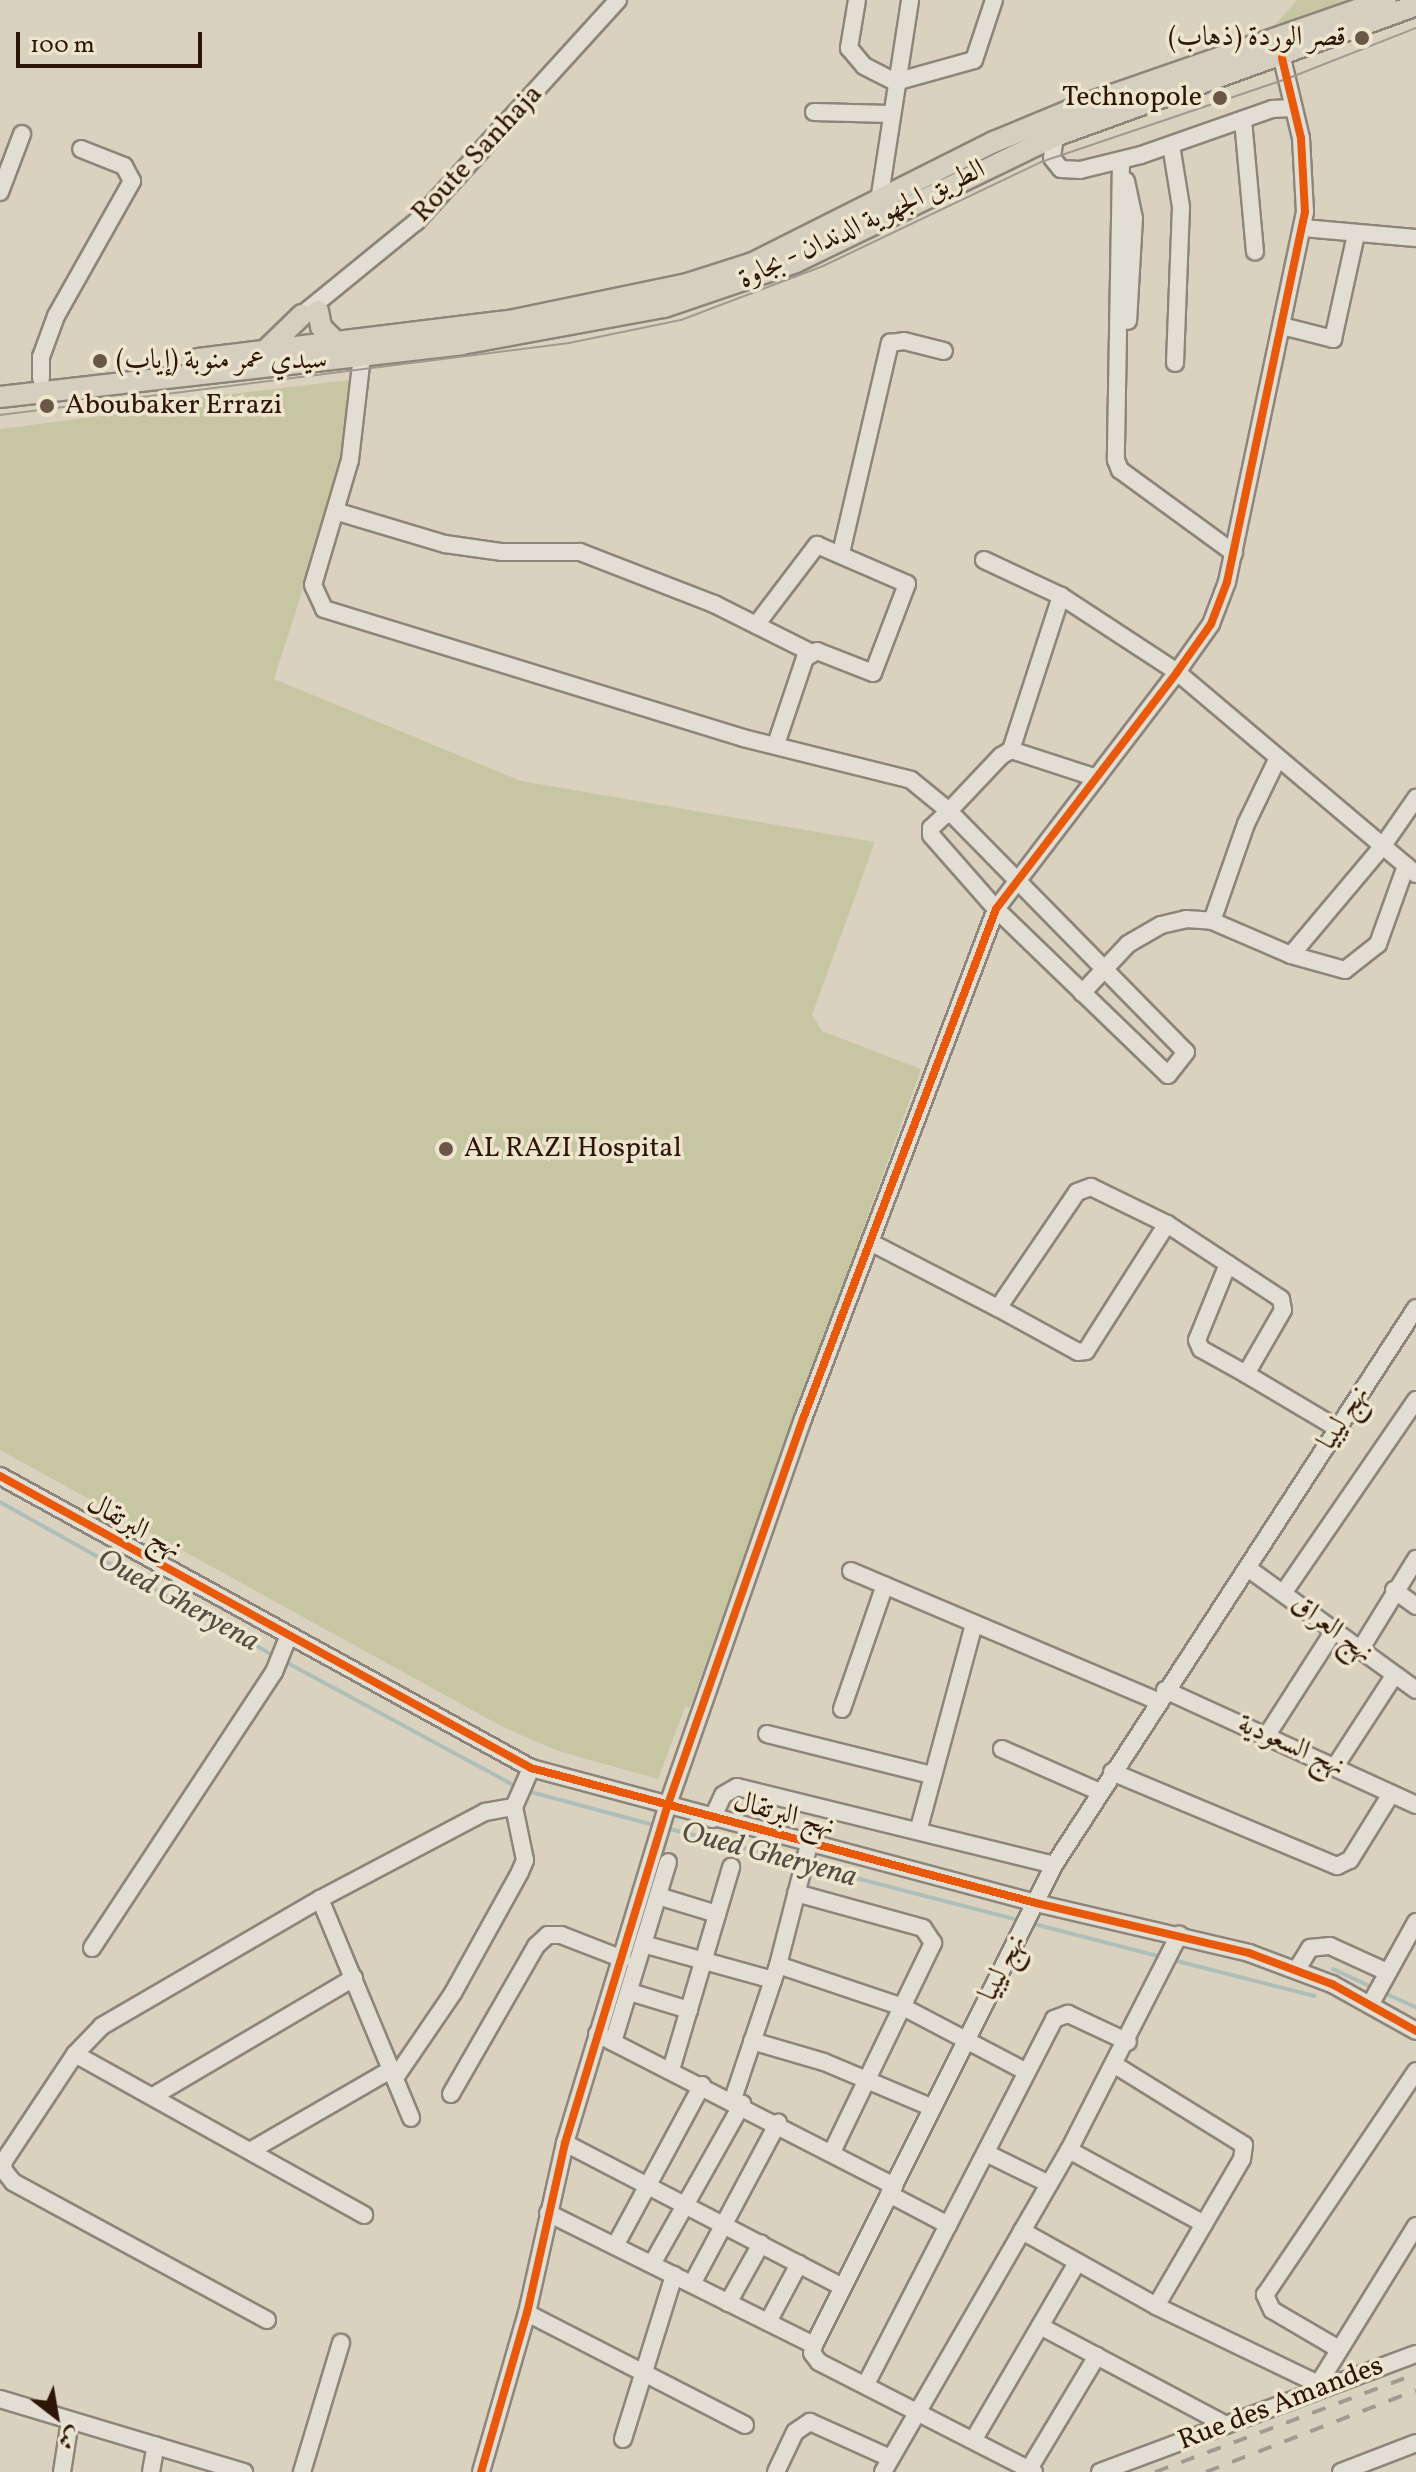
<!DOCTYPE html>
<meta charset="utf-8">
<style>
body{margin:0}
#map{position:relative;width:1416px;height:2472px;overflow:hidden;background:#dad2bf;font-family:Vollkorn,Amiri,serif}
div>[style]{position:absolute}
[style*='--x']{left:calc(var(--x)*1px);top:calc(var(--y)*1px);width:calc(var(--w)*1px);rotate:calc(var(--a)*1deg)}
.green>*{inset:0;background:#c7c6a2}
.stream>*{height:4px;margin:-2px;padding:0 2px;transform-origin:2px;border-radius:2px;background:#aebfba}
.roads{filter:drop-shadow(2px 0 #8d8579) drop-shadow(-2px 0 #8d8579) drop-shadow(0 2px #8d8579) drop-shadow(0 -2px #8d8579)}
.minor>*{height:16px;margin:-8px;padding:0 8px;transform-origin:8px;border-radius:8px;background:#e2ded4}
.major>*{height:20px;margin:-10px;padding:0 10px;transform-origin:10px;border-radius:10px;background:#d6cfc0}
.tram>*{height:2px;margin:-1px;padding:0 1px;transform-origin:1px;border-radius:1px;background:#a09a91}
.rail>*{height:4px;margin-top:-2px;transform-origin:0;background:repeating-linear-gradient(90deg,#a09a91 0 14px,transparent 0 28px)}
.cycleway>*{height:8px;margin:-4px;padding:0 4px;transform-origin:4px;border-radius:4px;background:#e8590c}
.dots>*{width:22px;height:22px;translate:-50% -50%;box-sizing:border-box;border:4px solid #eee5ce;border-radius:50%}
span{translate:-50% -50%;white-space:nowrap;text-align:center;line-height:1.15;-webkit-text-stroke:7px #eee5ce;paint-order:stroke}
.poi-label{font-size:28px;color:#2d1507}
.right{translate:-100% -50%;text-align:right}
.left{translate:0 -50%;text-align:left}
.street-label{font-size:28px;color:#2d1507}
.water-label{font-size:30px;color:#544e45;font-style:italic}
.north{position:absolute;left:16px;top:2376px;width:80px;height:80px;-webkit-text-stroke:6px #eee5ce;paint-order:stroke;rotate:149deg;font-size:22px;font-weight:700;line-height:32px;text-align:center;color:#2d1507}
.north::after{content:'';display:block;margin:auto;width:28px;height:36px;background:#2d1507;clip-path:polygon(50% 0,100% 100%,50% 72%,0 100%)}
.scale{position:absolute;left:16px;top:32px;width:186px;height:36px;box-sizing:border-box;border:4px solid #2d1507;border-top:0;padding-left:10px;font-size:24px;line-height:28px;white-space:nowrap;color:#2d1507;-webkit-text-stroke:6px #eee5ce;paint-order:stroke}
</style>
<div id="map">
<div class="green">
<i style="clip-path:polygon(1297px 0,1355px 0,1269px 32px)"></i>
<i style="clip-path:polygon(358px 379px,346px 455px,274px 679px,521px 781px,875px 842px,812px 1015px,822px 1031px,921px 1069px,690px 1707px,685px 1707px,658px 1779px,558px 1751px,503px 1727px,0 1450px,0 429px,156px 409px,155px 403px)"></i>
</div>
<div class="stream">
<i style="--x:0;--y:1502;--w:317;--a:29.3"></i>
<i style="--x:284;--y:1661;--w:267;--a:28.4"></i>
<i style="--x:527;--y:1791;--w:136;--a:15"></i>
<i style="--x:666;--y:1828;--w:139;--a:14.5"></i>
<i style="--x:809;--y:1866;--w:220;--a:14.5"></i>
<i style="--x:1030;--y:1923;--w:135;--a:14.5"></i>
<i style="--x:1173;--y:1960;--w:146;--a:14.3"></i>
<i style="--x:1333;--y:1969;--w:45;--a:24.9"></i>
<i style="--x:1382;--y:1992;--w:37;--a:24"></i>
</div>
<div class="roads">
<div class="minor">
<i style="--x:857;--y:0;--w:49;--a:99.5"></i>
<i style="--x:849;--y:48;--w:23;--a:50"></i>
<i style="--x:864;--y:66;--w:35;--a:27"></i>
<i style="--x:895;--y:82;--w:82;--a:-15.6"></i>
<i style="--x:974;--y:60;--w:63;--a:-71.6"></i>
<i style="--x:814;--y:112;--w:76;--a:1.5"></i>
<i style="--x:1243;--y:120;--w:132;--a:84.8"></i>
<i style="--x:1056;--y:129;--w:29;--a:98"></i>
<i style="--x:1052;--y:158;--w:14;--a:51"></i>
<i style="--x:1061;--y:169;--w:19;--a:3"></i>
<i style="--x:1080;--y:170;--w:63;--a:-13.8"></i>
<i style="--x:1141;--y:155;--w:139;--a:-19.3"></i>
<i style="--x:1272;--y:109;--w:20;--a:-3"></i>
<i style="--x:1171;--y:145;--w:63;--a:80.8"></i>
<i style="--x:1181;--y:207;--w:156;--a:92.2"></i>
<i style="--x:1121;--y:161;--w:299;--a:91"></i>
<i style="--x:1116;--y:460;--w:11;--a:68"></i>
<i style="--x:1120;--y:470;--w:141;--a:36.1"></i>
<i style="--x:1126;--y:181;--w:38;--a:78"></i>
<i style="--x:1134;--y:218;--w:103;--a:93.3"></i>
<i style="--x:0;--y:192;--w:62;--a:-69.2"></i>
<i style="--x:879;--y:201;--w:203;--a:-81.2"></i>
<i style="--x:1303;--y:228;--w:113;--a:5.1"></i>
<i style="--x:303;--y:314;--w:146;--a:-39.2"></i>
<i style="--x:416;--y:222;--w:300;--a:-47.7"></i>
<i style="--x:1282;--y:326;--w:53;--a:14.3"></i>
<i style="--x:1333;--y:339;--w:107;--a:-77.6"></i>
<i style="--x:362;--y:356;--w:105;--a:96.6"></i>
<i style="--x:350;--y:460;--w:130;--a:106.5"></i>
<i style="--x:313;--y:585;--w:26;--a:65"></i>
<i style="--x:324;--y:609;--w:438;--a:17.1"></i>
<i style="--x:743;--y:738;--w:173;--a:14"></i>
<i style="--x:911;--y:780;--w:49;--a:39.2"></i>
<i style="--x:949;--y:811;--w:338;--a:45.5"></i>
<i style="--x:1186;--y:1052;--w:29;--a:128"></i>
<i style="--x:1168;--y:1075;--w:239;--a:-136"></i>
<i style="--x:996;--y:909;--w:98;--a:-131.3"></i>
<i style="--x:931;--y:835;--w:7;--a:-90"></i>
<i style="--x:931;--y:828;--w:25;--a:-43"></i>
<i style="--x:949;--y:811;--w:76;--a:-46.6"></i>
<i style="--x:1001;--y:756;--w:12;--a:-31"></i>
<i style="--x:1011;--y:750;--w:90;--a:18"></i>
<i style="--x:41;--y:378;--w:21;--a:-90"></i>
<i style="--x:41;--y:357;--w:44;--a:-69.9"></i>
<i style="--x:56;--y:316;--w:155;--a:-60.6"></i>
<i style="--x:132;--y:181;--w:17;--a:-118"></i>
<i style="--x:124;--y:166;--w:46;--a:-158.4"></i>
<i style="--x:338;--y:512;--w:112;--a:16.7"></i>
<i style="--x:445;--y:544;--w:58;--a:8"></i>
<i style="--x:502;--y:552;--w:78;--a:0"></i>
<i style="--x:580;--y:552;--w:144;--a:21.2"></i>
<i style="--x:714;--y:604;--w:107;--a:26.6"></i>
<i style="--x:841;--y:553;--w:216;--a:-76.9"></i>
<i style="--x:890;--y:343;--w:14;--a:-8"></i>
<i style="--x:904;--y:341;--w:41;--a:14"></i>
<i style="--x:984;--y:560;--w:85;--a:25.1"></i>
<i style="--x:1061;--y:596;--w:139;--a:33.2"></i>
<i style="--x:1177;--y:672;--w:313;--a:40.2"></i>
<i style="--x:756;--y:625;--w:101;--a:-52.7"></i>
<i style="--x:817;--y:545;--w:98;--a:23.4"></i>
<i style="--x:907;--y:584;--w:95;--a:110.9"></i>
<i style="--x:873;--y:673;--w:60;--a:-158.6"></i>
<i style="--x:817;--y:651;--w:14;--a:150"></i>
<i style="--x:805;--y:658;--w:91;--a:108.6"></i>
<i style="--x:1011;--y:750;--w:162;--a:-72"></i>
<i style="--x:1212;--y:921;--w:103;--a:-70.7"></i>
<i style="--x:1246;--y:824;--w:71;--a:-64.2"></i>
<i style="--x:1291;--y:955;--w:141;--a:-49.9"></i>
<i style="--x:1382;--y:847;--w:60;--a:-55.2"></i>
<i style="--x:1082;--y:993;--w:67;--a:-46.8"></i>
<i style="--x:1128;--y:944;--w:38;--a:-30"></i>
<i style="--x:1161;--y:925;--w:26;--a:-13"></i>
<i style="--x:1186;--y:919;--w:26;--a:4"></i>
<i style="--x:1212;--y:921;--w:86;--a:23.3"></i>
<i style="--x:1291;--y:955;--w:56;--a:15.5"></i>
<i style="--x:1345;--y:970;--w:42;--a:-38.2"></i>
<i style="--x:1378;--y:944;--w:83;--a:-70.3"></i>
<i style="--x:870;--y:1242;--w:144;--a:27.3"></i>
<i style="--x:998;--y:1308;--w:140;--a:-55.7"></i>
<i style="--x:1077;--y:1192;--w:15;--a:-20"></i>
<i style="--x:1091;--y:1187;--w:85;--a:26"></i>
<i style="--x:1167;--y:1224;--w:136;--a:33.3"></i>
<i style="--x:1281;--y:1299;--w:11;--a:80"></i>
<i style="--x:1283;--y:1310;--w:74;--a:120"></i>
<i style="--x:1246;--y:1374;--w:106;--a:30.7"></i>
<i style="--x:1228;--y:1264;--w:82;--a:112.2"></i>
<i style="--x:1197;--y:1340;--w:10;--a:66"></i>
<i style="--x:1201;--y:1349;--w:51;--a:29.1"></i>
<i style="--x:998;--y:1308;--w:91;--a:28.8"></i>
<i style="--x:1078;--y:1352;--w:8;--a:-7"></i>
<i style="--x:1086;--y:1351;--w:151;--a:-57.5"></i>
<i style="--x:0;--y:1476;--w:606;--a:28.81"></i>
<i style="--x:531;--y:1768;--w:523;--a:14.97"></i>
<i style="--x:1036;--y:1903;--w:219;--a:13.2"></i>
<i style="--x:1249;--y:1953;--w:89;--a:20.5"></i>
<i style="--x:1332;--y:1984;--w:96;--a:29.2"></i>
<i style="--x:1249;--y:1569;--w:206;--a:35.9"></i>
<i style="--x:851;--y:1571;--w:332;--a:23"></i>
<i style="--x:1394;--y:1590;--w:27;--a:36"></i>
<i style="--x:1284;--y:1592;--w:233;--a:-55.5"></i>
<i style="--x:1360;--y:1650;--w:107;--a:-58.4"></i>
<i style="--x:1165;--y:1690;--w:276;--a:24.6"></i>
<i style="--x:842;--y:1709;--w:131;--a:-70.9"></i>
<i style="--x:767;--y:1734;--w:170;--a:14"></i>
<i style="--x:1267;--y:1735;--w:122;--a:-57.3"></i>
<i style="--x:1002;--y:1749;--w:107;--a:23.7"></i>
<i style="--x:1336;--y:1765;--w:106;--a:-56.9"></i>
<i style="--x:1112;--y:1772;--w:244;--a:22.7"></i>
<i style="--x:1337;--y:1866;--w:14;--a:-25"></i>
<i style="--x:1350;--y:1860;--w:78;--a:-58.2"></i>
<i style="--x:712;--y:1819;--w:26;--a:-65"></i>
<i style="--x:723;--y:1795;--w:16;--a:-30"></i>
<i style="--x:737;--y:1787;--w:326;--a:13.8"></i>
<i style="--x:919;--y:1828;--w:211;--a:-74.9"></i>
<i style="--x:796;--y:1893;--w:132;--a:15.4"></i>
<i style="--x:923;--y:1928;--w:18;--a:56"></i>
<i style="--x:933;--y:1943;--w:230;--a:115.8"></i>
<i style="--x:658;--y:1896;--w:62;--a:17"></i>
<i style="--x:320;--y:1899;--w:237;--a:67.4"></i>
<i style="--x:643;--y:1944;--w:135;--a:15.5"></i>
<i style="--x:92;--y:1948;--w:331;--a:-56.6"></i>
<i style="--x:274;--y:1672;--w:37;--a:-68"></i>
<i style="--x:778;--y:1965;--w:132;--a:18.6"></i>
<i style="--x:903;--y:2007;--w:138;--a:27.7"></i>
<i style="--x:1297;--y:1969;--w:25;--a:-58"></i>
<i style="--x:1310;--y:1948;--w:20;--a:-6"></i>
<i style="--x:1330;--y:1946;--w:63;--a:24.5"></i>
<i style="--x:630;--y:1992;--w:62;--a:17"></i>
<i style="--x:1370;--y:2005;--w:95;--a:-61"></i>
<i style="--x:597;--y:2034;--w:334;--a:27.1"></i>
<i style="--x:752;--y:2041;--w:75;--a:16.3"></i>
<i style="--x:824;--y:2062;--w:118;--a:22.9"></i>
<i style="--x:613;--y:2042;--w:188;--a:-73"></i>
<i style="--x:75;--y:2054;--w:331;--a:29.1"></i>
<i style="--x:1115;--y:2065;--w:152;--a:31.8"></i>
<i style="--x:1244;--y:2145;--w:14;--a:98"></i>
<i style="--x:1242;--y:2159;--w:170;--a:120.3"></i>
<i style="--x:671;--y:2070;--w:212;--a:-73.5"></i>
<i style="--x:395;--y:2078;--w:103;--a:-55.7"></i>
<i style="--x:453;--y:1993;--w:138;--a:-61"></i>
<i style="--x:520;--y:1872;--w:13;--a:-67"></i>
<i style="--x:525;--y:1860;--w:54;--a:-101.7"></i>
<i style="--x:514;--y:1807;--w:43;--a:-66.4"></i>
<i style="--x:451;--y:2094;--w:171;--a:-60.1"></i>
<i style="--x:536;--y:1946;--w:16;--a:-43"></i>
<i style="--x:548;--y:1935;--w:13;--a:0"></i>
<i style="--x:561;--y:1935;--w:66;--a:21.2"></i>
<i style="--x:155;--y:2095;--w:231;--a:-30.5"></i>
<i style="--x:733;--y:2099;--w:141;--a:-71.4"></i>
<i style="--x:778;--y:1965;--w:125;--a:-75.6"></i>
<i style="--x:565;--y:2143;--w:313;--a:27.4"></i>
<i style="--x:1069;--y:2150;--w:154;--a:28.7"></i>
<i style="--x:250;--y:2151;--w:164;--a:-30"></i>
<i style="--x:986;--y:2153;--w:70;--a:26.2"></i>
<i style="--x:889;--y:2194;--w:67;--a:27.7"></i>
<i style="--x:548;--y:2213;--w:297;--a:26.4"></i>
<i style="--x:1022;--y:2231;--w:154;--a:29.2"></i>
<i style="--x:1156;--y:2306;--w:180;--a:25.7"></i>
<i style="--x:615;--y:2246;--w:183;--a:-61.6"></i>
<i style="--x:652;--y:2264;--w:184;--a:-60.6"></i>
<i style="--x:692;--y:2284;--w:183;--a:-61.9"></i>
<i style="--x:728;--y:2303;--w:68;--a:-60.8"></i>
<i style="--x:527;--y:2313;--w:245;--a:27.2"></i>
<i style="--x:267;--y:2320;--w:289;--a:-151.5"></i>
<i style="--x:13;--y:2182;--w:16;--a:-128"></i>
<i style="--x:3;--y:2169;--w:8;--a:-83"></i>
<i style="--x:4;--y:2161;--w:128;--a:-56.4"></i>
<i style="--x:75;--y:2054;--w:39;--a:-46"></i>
<i style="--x:102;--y:2026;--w:252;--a:-30.2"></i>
<i style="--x:320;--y:1899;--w:187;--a:-27.8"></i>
<i style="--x:485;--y:1812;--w:29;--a:-10"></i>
<i style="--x:768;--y:2322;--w:66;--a:-61.9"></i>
<i style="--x:1040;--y:2326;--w:211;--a:28"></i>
<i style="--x:1337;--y:2348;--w:75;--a:-149.7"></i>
<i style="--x:1272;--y:2310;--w:17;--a:-115"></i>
<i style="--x:1265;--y:2295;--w:270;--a:-56"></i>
<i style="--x:866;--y:2384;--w:411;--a:-62.7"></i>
<i style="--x:1054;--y:2019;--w:15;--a:-20"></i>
<i style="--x:1068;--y:2014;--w:66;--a:25"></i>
<i style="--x:1314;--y:2391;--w:194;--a:-58.3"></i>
<i style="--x:0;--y:2399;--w:255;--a:16.7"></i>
<i style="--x:623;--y:2439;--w:172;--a:-72.7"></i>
<i style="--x:974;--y:2439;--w:204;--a:-59.7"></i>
<i style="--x:1029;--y:2469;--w:132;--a:-59"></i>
<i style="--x:62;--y:2472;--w:52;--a:-81.1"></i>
<i style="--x:151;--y:2472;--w:27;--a:-80"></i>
<i style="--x:302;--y:2472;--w:135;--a:-73.2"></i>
<i style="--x:481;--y:2472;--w:166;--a:-73.9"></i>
<i style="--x:527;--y:2313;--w:174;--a:-77.4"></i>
<i style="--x:565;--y:2143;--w:351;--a:-73.1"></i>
<i style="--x:667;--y:1807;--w:411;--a:-70.7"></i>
<i style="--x:803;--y:1419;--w:545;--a:-69.27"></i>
<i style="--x:996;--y:909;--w:298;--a:-52.6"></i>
<i style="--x:1177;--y:672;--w:59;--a:-54.7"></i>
<i style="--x:1211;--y:624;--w:45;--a:-69.1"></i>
<i style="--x:1227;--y:582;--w:378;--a:-78.1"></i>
<i style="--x:1305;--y:212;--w:74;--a:-93.1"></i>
<i style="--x:1301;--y:138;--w:82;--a:-103.4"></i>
<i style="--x:776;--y:2472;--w:44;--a:-64.6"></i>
<i style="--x:795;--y:2432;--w:18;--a:-34"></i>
<i style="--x:810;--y:2422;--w:88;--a:24.2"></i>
<i style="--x:883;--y:2472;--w:372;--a:-60"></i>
<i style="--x:1069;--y:2150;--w:242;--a:-62.9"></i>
<i style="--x:1034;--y:2472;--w:242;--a:-152.9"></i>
<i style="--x:819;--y:2362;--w:11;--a:-128"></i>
<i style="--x:812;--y:2353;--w:8;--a:-76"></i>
<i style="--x:814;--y:2345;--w:537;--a:-63.43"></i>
<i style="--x:1054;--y:1865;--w:664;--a:-56.98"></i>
<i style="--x:1100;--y:2472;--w:337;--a:-20.5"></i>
<i style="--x:1341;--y:2472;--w:80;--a:-21.1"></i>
</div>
<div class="major">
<i style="--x:318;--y:311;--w:16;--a:79"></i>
<i style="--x:321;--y:327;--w:21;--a:45"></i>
<i style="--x:265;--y:351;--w:52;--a:-44.2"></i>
<i style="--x:198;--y:359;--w:313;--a:-7"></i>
<i style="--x:509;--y:321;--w:182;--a:-11.7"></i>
<i style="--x:687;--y:284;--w:69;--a:-17.7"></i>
<i style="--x:753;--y:263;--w:270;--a:-26.7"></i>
<i style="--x:994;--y:142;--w:91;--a:-22.6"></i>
<i style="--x:1078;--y:107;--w:326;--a:-19.2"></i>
<i style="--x:0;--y:397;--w:465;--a:-6.5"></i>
<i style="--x:462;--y:344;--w:205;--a:-10.4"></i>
<i style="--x:664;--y:307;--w:139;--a:-18.8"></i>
<i style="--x:796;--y:262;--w:288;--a:-25.9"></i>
<i style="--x:1055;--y:136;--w:384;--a:-19.9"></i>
</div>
</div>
<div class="tram">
<i style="--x:0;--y:415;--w:574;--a:-7.21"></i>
<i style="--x:569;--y:343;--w:114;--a:-11.6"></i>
<i style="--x:681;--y:320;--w:152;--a:-20.8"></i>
<i style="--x:823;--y:266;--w:242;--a:-25.5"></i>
<i style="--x:1041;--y:162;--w:262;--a:-18.7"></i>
<i style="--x:1289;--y:78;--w:136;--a:-21.5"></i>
</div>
<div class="rail">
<i style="--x:1155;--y:2472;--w:279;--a:-20.6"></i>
<i style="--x:1206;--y:2472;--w:225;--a:-21.3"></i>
</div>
<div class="cycleway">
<i style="--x:0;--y:1476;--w:606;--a:28.81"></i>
<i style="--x:531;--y:1768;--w:523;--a:14.97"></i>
<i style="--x:1036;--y:1903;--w:219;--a:13.2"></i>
<i style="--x:1249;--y:1953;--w:89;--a:20.5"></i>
<i style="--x:1332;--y:1984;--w:96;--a:29.2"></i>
<i style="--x:481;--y:2472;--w:166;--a:-73.9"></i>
<i style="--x:527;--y:2313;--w:174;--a:-77.4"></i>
<i style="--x:565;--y:2143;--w:351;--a:-73.1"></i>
<i style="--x:667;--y:1807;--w:411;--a:-70.7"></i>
<i style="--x:803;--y:1419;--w:545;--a:-69.27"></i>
<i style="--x:996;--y:909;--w:298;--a:-52.6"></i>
<i style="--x:1177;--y:672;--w:59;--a:-54.7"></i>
<i style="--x:1211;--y:624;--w:45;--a:-69.1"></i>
<i style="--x:1227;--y:582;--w:378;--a:-78.1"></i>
<i style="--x:1305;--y:212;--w:74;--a:-93.1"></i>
<i style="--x:1301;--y:138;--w:82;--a:-103.4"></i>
</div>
<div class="dots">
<i style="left:1362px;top:38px;background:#6a5747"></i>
<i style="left:1220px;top:98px;background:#6a5747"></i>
<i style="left:100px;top:361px;background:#6a5747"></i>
<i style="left:47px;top:406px;background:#6a5747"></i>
<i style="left:446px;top:1149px;background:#6a5747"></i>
</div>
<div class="poi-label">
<span class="right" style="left:1346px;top:38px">قصر الوردة (ذهاب)</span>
<span class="right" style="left:1202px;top:98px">Technopole</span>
<span class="left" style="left:116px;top:361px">سيدي عمر منوبة (إياب)</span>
<span class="left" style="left:65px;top:406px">Aboubaker Errazi</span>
<span class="left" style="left:464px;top:1149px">AL RAZI Hospital</span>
</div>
<div class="street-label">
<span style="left:478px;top:154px;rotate:-47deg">Route Sanhaja</span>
<span style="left:862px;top:225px;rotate:-25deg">الطريق الجهوية الدندان - بجاوة</span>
<span style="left:1344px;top:1418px;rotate:-57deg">نهج ليبيا</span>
<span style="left:134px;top:1527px;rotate:29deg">نهج البرتقال</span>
<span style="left:1332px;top:1629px;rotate:37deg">نهج العراق</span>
<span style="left:1291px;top:1746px;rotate:24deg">نهج السعودية</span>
<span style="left:784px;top:1815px;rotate:15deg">نهج البرتقال</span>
<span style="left:1003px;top:1968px;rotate:-63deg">نهج ليبيا</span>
<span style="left:1281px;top:2404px;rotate:-21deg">Rue des Amandes</span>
</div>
<div class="water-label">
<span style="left:178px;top:1601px;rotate:29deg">Oued Gheryena</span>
<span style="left:769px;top:1855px;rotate:15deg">Oued Gheryena</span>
</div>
<div class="north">ش</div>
<div class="scale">100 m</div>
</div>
